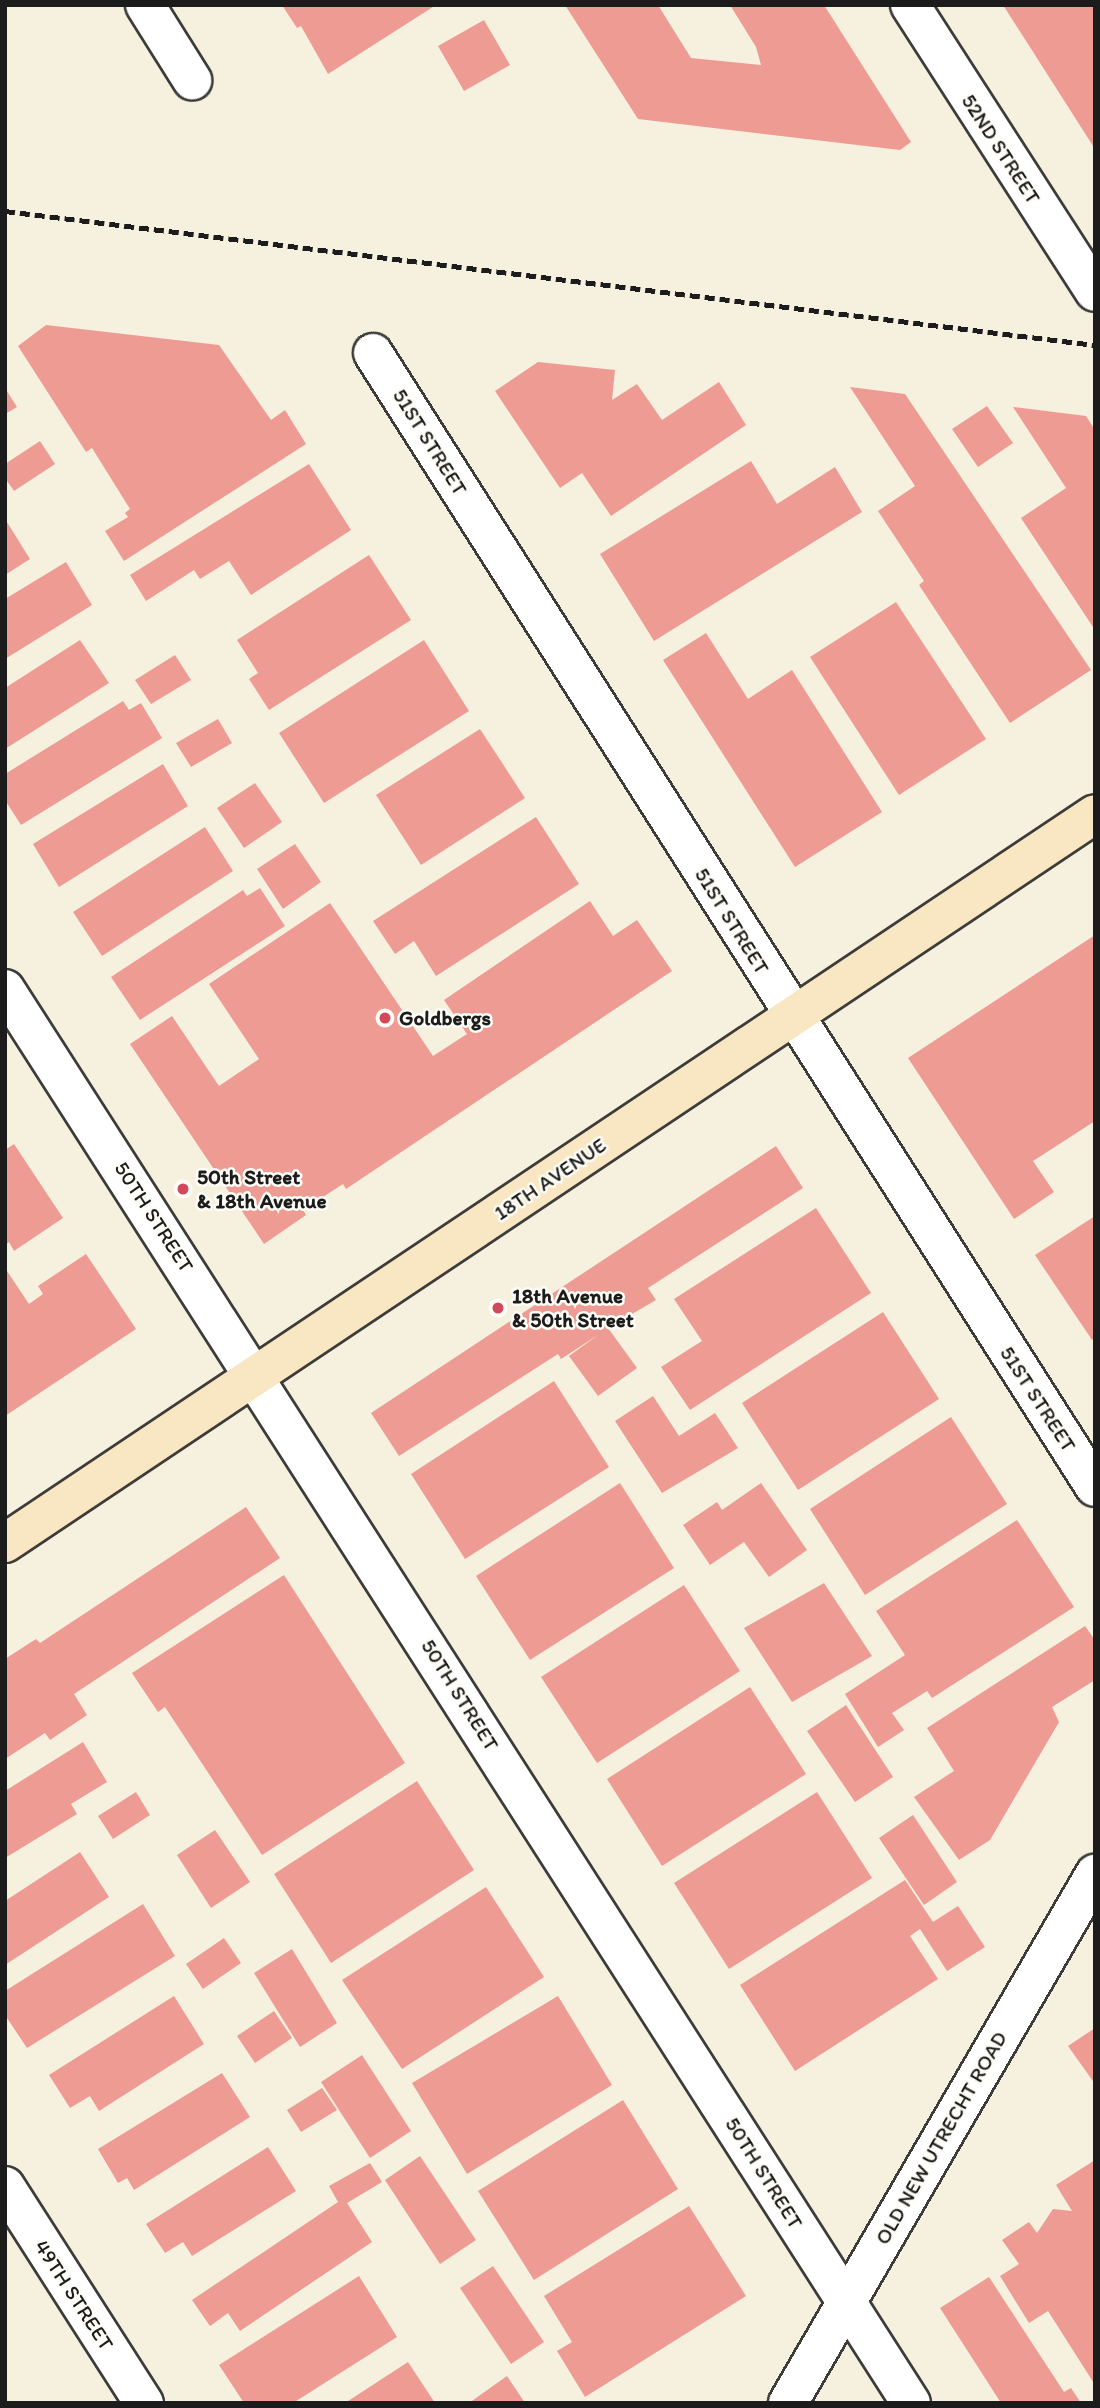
<!DOCTYPE html>
<style>
body{margin:0}
#map{position:relative;width:1100px;height:2408px;overflow:hidden;background:#f6f0de;font-family:Itim,sans-serif}
div>[style]{position:absolute}
[style*='--x']{left:calc(var(--x)*1px);top:calc(var(--y)*1px);width:calc(var(--w)*1px);rotate:calc(var(--a)*1deg)}
.building>*{inset:0;background:#ee9b93}
.roads{filter:drop-shadow(2px 0 #3d3c39) drop-shadow(-2px 0 #3d3c39) drop-shadow(0 2px #3d3c39) drop-shadow(0 -2px #3d3c39)}
.street>*{height:38px;margin:-19px;padding:0 19px;transform-origin:19px;border-radius:19px;background:#fff}
.secondary>*{height:38px;margin:-19px;padding:0 19px;transform-origin:19px;border-radius:19px;background:#f9e7c3}
.rail>*{height:5px;margin-top:-2.5px;transform-origin:0;background:repeating-linear-gradient(90deg,#1c1c1c 0 10px,transparent 0 15px)}
.dots>*{width:19px;height:19px;translate:-50% -50%;box-sizing:border-box;border:4px solid #fdfcf7;border-radius:50%}
span{translate:-50% -50%;white-space:nowrap;text-align:center;line-height:1.15;-webkit-text-stroke:5px #fdfcf7;paint-order:stroke}
.street-label{font-size:21px;color:#1c1c1c}
.poi-label{font-size:21px;color:#1c1c1c;font-weight:700}
.left{translate:0 -50%;text-align:left}
.frame{position:absolute;inset:0;border:7px solid #1c1c1c;pointer-events:none}
</style>
<div id="map">
<div class="building">
<i style="clip-path:polygon(282px 5px,436px 5px,328px 74px,301px 26px,297px 28px)"></i>
<i style="clip-path:polygon(565px 5px,658px 5px,691px 58px,761px 65px,756px 47px,730px 5px,824px 5px,911px 142px,900px 150px,638px 119px)"></i>
<i style="clip-path:polygon(1003px 5px,1095px 5px,1095px 149px)"></i>
<i style="clip-path:polygon(484px 20px,510px 65px,464px 91px,438px 46px)"></i>
<i style="clip-path:polygon(46px 325px,219px 345px,271px 420px,285px 410px,306px 444px,124px 561px,105px 531px,128px 517px,125px 513px,130px 509px,92px 448px,86px 452px,18px 346px)"></i>
<i style="clip-path:polygon(538px 362px,615px 370px,612px 400px,637px 384px,662px 420px,719px 382px,746px 425px,611px 516px,582px 473px,560px 488px,495px 391px)"></i>
<i style="clip-path:polygon(850px 387px,905px 394px,1091px 670px,1010px 723px,919px 585px,924px 581px,878px 511px,915px 486px)"></i>
<i style="clip-path:polygon(5px 388px,17px 407px,5px 414px)"></i>
<i style="clip-path:polygon(987px 406px,1013px 443px,978px 467px,952px 429px)"></i>
<i style="clip-path:polygon(1013px 407px,1086px 416px,1095px 430px,1095px 630px,1021px 518px,1066px 488px)"></i>
<i style="clip-path:polygon(40px 441px,55px 464px,14px 491px,5px 478px,5px 464px)"></i>
<i style="clip-path:polygon(751px 461px,777px 504px,835px 467px,862px 512px,654px 641px,600px 554px)"></i>
<i style="clip-path:polygon(309px 464px,351px 530px,251px 595px,229px 561px,200px 579px,194px 570px,146px 601px,130px 575px)"></i>
<i style="clip-path:polygon(5px 519px,30px 559px,5px 575px)"></i>
<i style="clip-path:polygon(369px 555px,411px 620px,269px 710px,249px 679px,258px 673px,237px 640px)"></i>
<i style="clip-path:polygon(66px 562px,92px 605px,5px 659px,5px 599px)"></i>
<i style="clip-path:polygon(896px 602px,986px 739px,899px 795px,810px 657px)"></i>
<i style="clip-path:polygon(706px 633px,748px 699px,792px 670px,882px 812px,795px 867px,663px 660px)"></i>
<i style="clip-path:polygon(80px 640px,109px 683px,5px 749px,5px 688px)"></i>
<i style="clip-path:polygon(424px 640px,469px 711px,324px 803px,279px 733px)"></i>
<i style="clip-path:polygon(175px 655px,191px 680px,151px 704px,135px 680px)"></i>
<i style="clip-path:polygon(123px 701px,129px 710px,141px 703px,162px 738px,21px 825px,5px 800px,5px 774px)"></i>
<i style="clip-path:polygon(218px 719px,232px 743px,191px 767px,176px 743px)"></i>
<i style="clip-path:polygon(480px 729px,525px 798px,421px 865px,376px 795px)"></i>
<i style="clip-path:polygon(163px 764px,188px 806px,59px 887px,33px 844px)"></i>
<i style="clip-path:polygon(255px 783px,282px 822px,244px 848px,217px 808px)"></i>
<i style="clip-path:polygon(536px 817px,579px 884px,436px 976px,414px 941px,395px 954px,373px 921px)"></i>
<i style="clip-path:polygon(205px 827px,233px 871px,102px 956px,73px 912px)"></i>
<i style="clip-path:polygon(295px 844px,321px 882px,283px 909px,257px 869px)"></i>
<i style="clip-path:polygon(260px 888px,285px 926px,140px 1020px,111px 977px,243px 890px,247px 896px)"></i>
<i style="clip-path:polygon(590px 901px,613px 936px,637px 920px,672px 971px,346px 1189px,343px 1184px,303px 1210px,306px 1215px,264px 1244px,130px 1044px,172px 1016px,219px 1086px,259px 1059px,209px 984px,330px 903px,433px 1056px,467px 1034px,444px 1000px)"></i>
<i style="clip-path:polygon(1095px 935px,1095px 1121px,1033px 1161px,1054px 1192px,1014px 1219px,908px 1058px)"></i>
<i style="clip-path:polygon(14px 1144px,63px 1218px,14px 1251px,9px 1242px,5px 1245px,5px 1150px)"></i>
<i style="clip-path:polygon(776px 1146px,803px 1188px,648px 1288px,656px 1300px,608px 1328px,637px 1368px,598px 1396px,569px 1356px,598px 1335px,561px 1359px,558px 1354px,399px 1456px,371px 1413px)"></i>
<i style="clip-path:polygon(816px 1208px,871px 1293px,690px 1410px,661px 1367px,702px 1341px,674px 1299px)"></i>
<i style="clip-path:polygon(1095px 1216px,1095px 1338px,1092px 1340px,1035px 1255px)"></i>
<i style="clip-path:polygon(86px 1254px,136px 1329px,5px 1416px,5px 1268px,29px 1304px,43px 1294px,38px 1286px)"></i>
<i style="clip-path:polygon(883px 1312px,939px 1399px,798px 1490px,742px 1403px)"></i>
<i style="clip-path:polygon(554px 1381px,609px 1467px,465px 1559px,411px 1474px)"></i>
<i style="clip-path:polygon(653px 1396px,679px 1436px,715px 1413px,738px 1448px,662px 1493px,615px 1421px)"></i>
<i style="clip-path:polygon(951px 1417px,1007px 1504px,865px 1595px,810px 1509px)"></i>
<i style="clip-path:polygon(620px 1483px,674px 1568px,530px 1660px,476px 1576px)"></i>
<i style="clip-path:polygon(761px 1483px,807px 1550px,769px 1577px,744px 1542px,710px 1565px,683px 1525px,717px 1502px,722px 1510px)"></i>
<i style="clip-path:polygon(246px 1507px,280px 1558px,74px 1694px,87px 1715px,50px 1740px,45px 1733px,5px 1759px,5px 1659px,36px 1639px,40px 1643px)"></i>
<i style="clip-path:polygon(1017px 1520px,1074px 1607px,932px 1698px,927px 1691px,892px 1713px,904px 1730px,878px 1747px,845px 1694px,905px 1655px,876px 1611px)"></i>
<i style="clip-path:polygon(284px 1575px,405px 1763px,262px 1855px,165px 1707px,158px 1712px,132px 1673px)"></i>
<i style="clip-path:polygon(824px 1583px,872px 1656px,792px 1702px,744px 1628px)"></i>
<i style="clip-path:polygon(684px 1585px,740px 1671px,597px 1763px,541px 1677px)"></i>
<i style="clip-path:polygon(1085px 1626px,1095px 1640px,1095px 1680px,1052px 1707px,1059px 1722px,990px 1840px,959px 1860px,914px 1797px,954px 1771px,927px 1728px)"></i>
<i style="clip-path:polygon(750px 1687px,806px 1774px,662px 1866px,607px 1779px)"></i>
<i style="clip-path:polygon(846px 1705px,893px 1777px,855px 1802px,807px 1731px)"></i>
<i style="clip-path:polygon(83px 1742px,107px 1782px,71px 1804px,77px 1814px,5px 1858px,5px 1791px)"></i>
<i style="clip-path:polygon(417px 1781px,474px 1870px,331px 1963px,274px 1874px)"></i>
<i style="clip-path:polygon(136px 1792px,150px 1815px,113px 1839px,98px 1816px)"></i>
<i style="clip-path:polygon(817px 1792px,872px 1878px,729px 1969px,674px 1883px)"></i>
<i style="clip-path:polygon(913px 1815px,957px 1882px,924px 1905px,879px 1838px)"></i>
<i style="clip-path:polygon(215px 1830px,250px 1882px,211px 1908px,177px 1855px)"></i>
<i style="clip-path:polygon(80px 1852px,109px 1897px,5px 1965px,5px 1901px)"></i>
<i style="clip-path:polygon(905px 1880px,933px 1922px,958px 1906px,985px 1947px,947px 1971px,920px 1929px,910px 1936px,938px 1979px,795px 2071px,740px 1985px)"></i>
<i style="clip-path:polygon(486px 1887px,544px 1977px,402px 2069px,342px 1980px)"></i>
<i style="clip-path:polygon(143px 1904px,175px 1956px,27px 2048px,5px 2015px,5px 1991px)"></i>
<i style="clip-path:polygon(224px 1938px,241px 1963px,203px 1989px,186px 1964px)"></i>
<i style="clip-path:polygon(292px 1949px,337px 2023px,300px 2047px,254px 1973px)"></i>
<i style="clip-path:polygon(174px 1996px,204px 2044px,99px 2111px,90px 2096px,70px 2108px,49px 2075px)"></i>
<i style="clip-path:polygon(558px 1996px,612px 2085px,467px 2174px,412px 2083px)"></i>
<i style="clip-path:polygon(274px 2011px,292px 2038px,255px 2063px,237px 2036px)"></i>
<i style="clip-path:polygon(1095px 2028px,1095px 2084px,1068px 2046px)"></i>
<i style="clip-path:polygon(362px 2055px,411px 2131px,370px 2158px,321px 2082px)"></i>
<i style="clip-path:polygon(222px 2073px,250px 2117px,134px 2190px,127px 2178px,118px 2183px,98px 2149px)"></i>
<i style="clip-path:polygon(322px 2088px,337px 2110px,301px 2132px,287px 2110px)"></i>
<i style="clip-path:polygon(623px 2100px,678px 2189px,534px 2280px,478px 2191px)"></i>
<i style="clip-path:polygon(268px 2147px,296px 2191px,192px 2256px,183px 2242px,165px 2253px,146px 2224px)"></i>
<i style="clip-path:polygon(420px 2156px,476px 2240px,440px 2264px,385px 2180px)"></i>
<i style="clip-path:polygon(1095px 2160px,1095px 2385px,1048px 2311px,1029px 2323px,1000px 2276px,1019px 2264px,1002px 2240px,1029px 2222px,1037px 2233px,1053px 2209px,1072px 2211px,1056px 2185px)"></i>
<i style="clip-path:polygon(370px 2163px,382px 2182px,347px 2203px,372px 2242px,240px 2331px,228px 2313px,210px 2326px,192px 2300px,338px 2202px,329px 2186px)"></i>
<i style="clip-path:polygon(689px 2206px,746px 2296px,585px 2397px,557px 2351px,572px 2342px,544px 2296px)"></i>
<i style="clip-path:polygon(493px 2266px,544px 2342px,511px 2364px,460px 2288px)"></i>
<i style="clip-path:polygon(359px 2276px,397px 2337px,293px 2403px,244px 2403px,219px 2365px)"></i>
<i style="clip-path:polygon(989px 2277px,1064px 2392px,1071px 2388px,1081px 2403px,1001px 2403px,940px 2308px)"></i>
<i style="clip-path:polygon(408px 2362px,435px 2403px,345px 2403px)"></i>
<i style="clip-path:polygon(507px 2376px,525px 2403px,469px 2403px)"></i>
</div>
<div class="roads">
<div class="street">
<i style="--x:145;--y:5;--w:89;--a:57.9"></i>
<i style="--x:910;--y:5;--w:341;--a:57.2"></i>
<i style="--x:373;--y:353;--w:1344;--a:57.52"></i>
<i style="--x:5;--y:989;--w:1679;--a:57.35"></i>
<i style="--x:5;--y:2186;--w:258;--a:57.4"></i>
<i style="--x:788;--y:2403;--w:612;--a:-59.87"></i>
</div>
<div class="secondary">
<i style="--x:5;--y:1543;--w:1311;--a:-33.77"></i>
</div>
</div>
<div class="rail">
<i style="--x:5;--y:211;--w:1098;--a:7.01"></i>
</div>
<div class="dots">
<i style="left:385px;top:1018px;background:#d1495b"></i>
<i style="left:183px;top:1189px;background:#d1495b"></i>
<i style="left:498px;top:1308px;background:#d1495b"></i>
</div>
<div class="street-label">
<span style="left:1001px;top:149px;rotate:57deg">52ND STREET</span>
<span style="left:430px;top:442px;rotate:58deg">51ST STREET</span>
<span style="left:732px;top:921px;rotate:58deg">51ST STREET</span>
<span style="left:550px;top:1179px;rotate:-34deg">18TH AVENUE</span>
<span style="left:154px;top:1217px;rotate:57deg">50TH STREET</span>
<span style="left:1038px;top:1399px;rotate:57deg">51ST STREET</span>
<span style="left:460px;top:1695px;rotate:58deg">50TH STREET</span>
<span style="left:941px;top:2138px;rotate:-60deg">OLD NEW UTRECHT ROAD</span>
<span style="left:764px;top:2173px;rotate:58deg">50TH STREET</span>
<span style="left:74px;top:2295px;rotate:57deg">49TH STREET</span>
</div>
<div class="poi-label">
<span class="left" style="left:399px;top:1018px">Goldbergs</span>
<span class="left" style="left:197px;top:1189px">50th Street<br>&amp; 18th Avenue</span>
<span class="left" style="left:512px;top:1308px">18th Avenue<br>&amp; 50th Street</span>
</div>
<div class="frame"></div>
</div>
